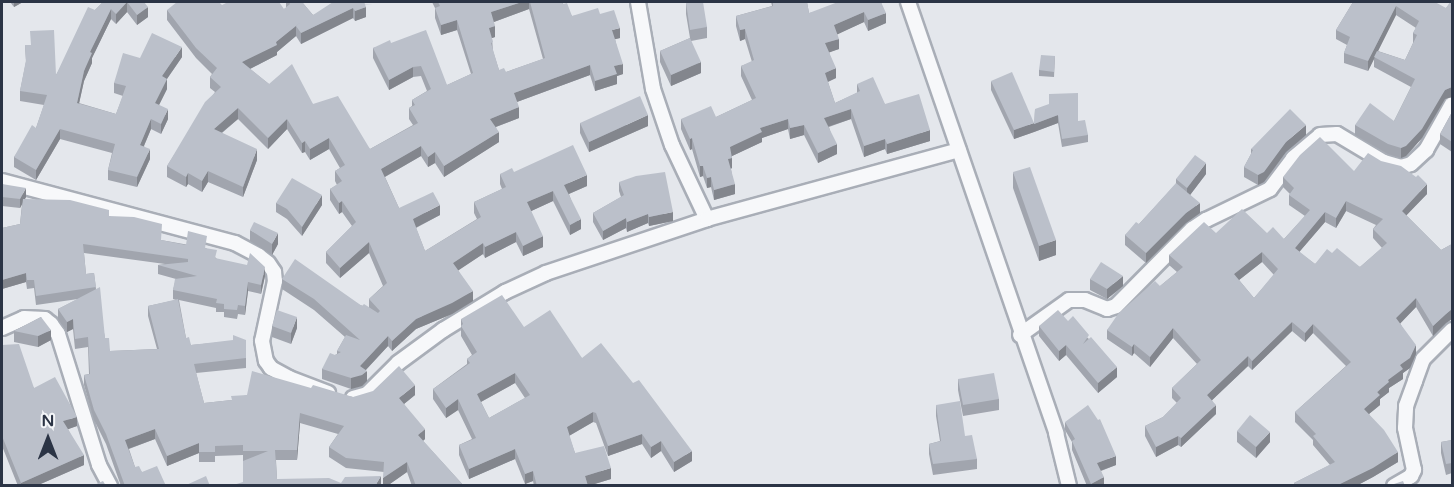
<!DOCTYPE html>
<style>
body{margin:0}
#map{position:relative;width:1454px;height:487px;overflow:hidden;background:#e4e7ec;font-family:"Varela Round",sans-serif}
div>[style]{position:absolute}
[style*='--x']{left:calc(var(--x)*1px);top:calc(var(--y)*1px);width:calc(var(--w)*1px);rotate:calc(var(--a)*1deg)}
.roads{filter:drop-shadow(2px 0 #a9aeb7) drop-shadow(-2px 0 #a9aeb7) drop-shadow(0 2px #a9aeb7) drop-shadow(0 -2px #a9aeb7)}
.street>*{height:14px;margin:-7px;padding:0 7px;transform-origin:7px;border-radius:7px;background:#f7f8fa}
.wall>*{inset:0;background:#a1a5ae}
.shaded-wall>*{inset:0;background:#83868d}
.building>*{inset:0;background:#bbc0ca}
span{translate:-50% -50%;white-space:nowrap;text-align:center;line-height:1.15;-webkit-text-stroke:5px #f4f6f9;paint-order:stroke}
.frame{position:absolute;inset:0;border:3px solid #2b3445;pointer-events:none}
.north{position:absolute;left:18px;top:409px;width:60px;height:60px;-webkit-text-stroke:4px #f4f6f9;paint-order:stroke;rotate:0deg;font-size:16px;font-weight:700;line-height:24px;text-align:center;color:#2b3445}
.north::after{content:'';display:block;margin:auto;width:21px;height:27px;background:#2b3445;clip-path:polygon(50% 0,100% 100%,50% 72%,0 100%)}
</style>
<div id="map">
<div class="roads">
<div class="street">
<i style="--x:638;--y:2;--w:88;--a:80.2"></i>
<i style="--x:653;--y:89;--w:59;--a:71.3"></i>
<i style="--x:672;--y:145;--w:82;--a:64.7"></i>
<i style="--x:908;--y:2;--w:456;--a:71"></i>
<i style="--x:1056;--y:433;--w:55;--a:76.2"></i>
<i style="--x:2;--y:181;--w:241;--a:14.9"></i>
<i style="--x:235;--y:243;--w:27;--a:28"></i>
<i style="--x:259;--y:256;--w:11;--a:38"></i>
<i style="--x:268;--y:263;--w:11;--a:56"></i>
<i style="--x:274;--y:272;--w:9;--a:84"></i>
<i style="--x:275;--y:281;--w:61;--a:102.2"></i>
<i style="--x:262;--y:341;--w:20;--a:79"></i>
<i style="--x:266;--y:361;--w:9;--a:54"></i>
<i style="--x:271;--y:368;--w:21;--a:29"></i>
<i style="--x:289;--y:378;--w:42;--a:21"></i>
<i style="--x:2;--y:328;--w:24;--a:-24"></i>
<i style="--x:24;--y:318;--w:21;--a:3"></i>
<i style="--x:45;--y:319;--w:8;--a:40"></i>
<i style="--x:51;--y:324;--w:12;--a:55"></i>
<i style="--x:58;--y:334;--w:137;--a:72.6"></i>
<i style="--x:99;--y:465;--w:24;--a:62"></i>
<i style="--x:1020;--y:335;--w:60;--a:-35.5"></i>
<i style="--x:1069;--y:300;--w:16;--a:0"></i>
<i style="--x:1085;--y:300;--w:24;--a:22"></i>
<i style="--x:1107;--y:309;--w:9;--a:-18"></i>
<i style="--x:1116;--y:306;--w:108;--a:-45.4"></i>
<i style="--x:1192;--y:229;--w:17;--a:-33"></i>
<i style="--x:1206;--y:220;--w:71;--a:-25.8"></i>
<i style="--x:1270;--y:189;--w:39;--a:-53"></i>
<i style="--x:1293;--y:158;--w:35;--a:-40"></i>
<i style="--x:1320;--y:135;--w:17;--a:-3"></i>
<i style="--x:1337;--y:134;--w:55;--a:30.8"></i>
<i style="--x:1384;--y:162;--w:18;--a:16"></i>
<i style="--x:1401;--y:167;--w:10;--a:-17"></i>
<i style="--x:1411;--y:164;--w:21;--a:-43"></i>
<i style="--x:1426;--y:150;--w:53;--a:-60.5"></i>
<i style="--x:353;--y:398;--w:15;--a:-16"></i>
<i style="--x:367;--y:394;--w:44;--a:-45"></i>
<i style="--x:398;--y:363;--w:56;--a:-36.3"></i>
<i style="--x:443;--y:330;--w:73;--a:-31.5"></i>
<i style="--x:505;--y:292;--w:45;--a:-24.9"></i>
<i style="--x:546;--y:273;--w:170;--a:-18.5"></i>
<i style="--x:707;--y:219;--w:261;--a:-15.3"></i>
<i style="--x:1394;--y:486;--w:20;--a:-30"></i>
<i style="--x:1411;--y:476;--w:7;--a:-63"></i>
<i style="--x:1414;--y:470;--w:43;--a:-102.1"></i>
<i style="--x:1405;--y:428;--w:22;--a:-87"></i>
<i style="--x:1406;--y:406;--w:27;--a:-70"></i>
<i style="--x:1415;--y:381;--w:23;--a:-70"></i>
<i style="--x:1423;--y:359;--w:41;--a:-45"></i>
</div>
</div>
<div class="wall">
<i style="clip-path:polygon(10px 2px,23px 2px,14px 7px)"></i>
<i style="clip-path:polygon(103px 2px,144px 2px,148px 17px,137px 25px,127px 12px,116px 24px,111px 19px,92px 58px,92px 63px,84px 81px,79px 103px,116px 114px,123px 96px,114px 93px,114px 83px,140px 58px,182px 57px,167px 79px,167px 89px,159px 105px,168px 119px,161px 134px,151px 129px,144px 146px,150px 159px,137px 187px,108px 180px,108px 170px,112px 153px,60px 139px,36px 180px,14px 167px,14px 157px,36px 128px,44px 105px,20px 101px,20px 91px,26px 62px,25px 45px,56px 75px,95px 10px)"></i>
<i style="clip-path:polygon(evenodd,286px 2px,302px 2px,313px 15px,364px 2px,366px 17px,355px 21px,353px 18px,301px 44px,296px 36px,277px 52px,277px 55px,250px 69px,269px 84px,313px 104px,370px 149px,413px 125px,409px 119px,409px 108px,412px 106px,412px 100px,427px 91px,421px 76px,413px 77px,389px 90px,373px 58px,373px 48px,391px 43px,447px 85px,471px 74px,457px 30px,441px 35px,435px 18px,435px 8px,432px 2px,562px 2px,572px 16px,600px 14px,620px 38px,615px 39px,623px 74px,617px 76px,617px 84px,595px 91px,590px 75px,517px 102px,519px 118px,496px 127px,499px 142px,444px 177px,435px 163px,428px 167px,421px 156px,385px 177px,399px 208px,440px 215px,416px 228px,425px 251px,477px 219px,474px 213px,474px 202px,502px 189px,500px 184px,500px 174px,514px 172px,587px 186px,569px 194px,581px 229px,570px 235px,553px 201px,531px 211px,543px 247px,523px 256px,516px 242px,485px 258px,483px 254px,458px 270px,473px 301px,452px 314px,416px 329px,392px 351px,388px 346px,366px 370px,367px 381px,362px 386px,351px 389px,322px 379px,322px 369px,335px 355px,337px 354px,337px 351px,345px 337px,314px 310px,282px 289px,282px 279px,369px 308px,369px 299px,383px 286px,369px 253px,340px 278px,326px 263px,326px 252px,352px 226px,342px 212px,339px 214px,330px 200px,330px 189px,337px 185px,335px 181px,335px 171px,340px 168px,329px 149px,310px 160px,305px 152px,302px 153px,287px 129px,268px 149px,238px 119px,222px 133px,257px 160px,243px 197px,208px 182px,202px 192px,188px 184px,186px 187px,167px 177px,167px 166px,215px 92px,210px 88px,210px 77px,212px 74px,196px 58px,167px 20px,167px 10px,222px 5px,284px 9px,286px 8px,286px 2px,529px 9px,543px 59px,506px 72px,499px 70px,493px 51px,492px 38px,495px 37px,494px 22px,529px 9px)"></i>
<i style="clip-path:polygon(771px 2px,807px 2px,809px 13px,881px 2px,886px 23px,868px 31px,864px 22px,837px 34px,839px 49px,829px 52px,836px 78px,828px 82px,835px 103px,857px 93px,857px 84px,885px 104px,930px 141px,887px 154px,885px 149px,864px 157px,851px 119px,829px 127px,837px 154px,818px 163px,804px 135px,790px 139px,788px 129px,762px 138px,762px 142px,732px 156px,732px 168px,731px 169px,735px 194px,714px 200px,711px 187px,707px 188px,703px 176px,700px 177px,692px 149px,690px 150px,681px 129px,681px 119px,716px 117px,752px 100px,741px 76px,741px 66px,752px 62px,745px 39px,740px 41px,736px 26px,736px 16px,772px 6px)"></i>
<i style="clip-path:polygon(evenodd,1353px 2px,1446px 8px,1452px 2px,1452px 97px,1445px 99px,1422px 138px,1406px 156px,1401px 158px,1388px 154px,1355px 135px,1355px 125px,1394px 121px,1411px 87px,1374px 67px,1374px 59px,1368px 71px,1344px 63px,1344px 53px,1347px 45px,1336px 39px,1336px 30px,1353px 2px,1396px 15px,1416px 28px,1413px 33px,1413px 43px,1405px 60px,1378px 51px,1396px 15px)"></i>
<i style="clip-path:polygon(686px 3px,707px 27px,707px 38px,691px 41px,701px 73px,671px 86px,660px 62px,660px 51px,690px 38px,686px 14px)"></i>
<i style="clip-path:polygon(1055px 56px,1054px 77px,1039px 76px,1039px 70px)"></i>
<i style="clip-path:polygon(991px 81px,1034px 132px,1014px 139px,991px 90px)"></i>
<i style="clip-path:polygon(1035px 109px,1078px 121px,1088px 135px,1088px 142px,1062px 147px,1058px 123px,1034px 132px)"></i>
<i style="clip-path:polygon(1452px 112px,1452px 152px,1440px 144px,1440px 134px)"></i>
<i style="clip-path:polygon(580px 123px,648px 126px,589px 152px,580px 133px)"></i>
<i style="clip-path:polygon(1306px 135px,1286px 152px,1264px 182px,1258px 185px,1244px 177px,1244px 167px,1251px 154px,1251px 149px)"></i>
<i style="clip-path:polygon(evenodd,1354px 171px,1427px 194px,1406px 215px,1441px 250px,1452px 244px,1452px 319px,1446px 323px,1433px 336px,1416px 307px,1400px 323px,1416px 354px,1410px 368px,1403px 373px,1403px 379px,1389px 388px,1389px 392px,1380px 399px,1380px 405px,1369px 414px,1398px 462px,1373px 477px,1356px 486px,1294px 486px,1294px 483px,1330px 465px,1313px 445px,1313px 440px,1295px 422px,1295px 412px,1346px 366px,1313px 333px,1305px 342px,1292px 331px,1252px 370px,1248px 366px,1212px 400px,1216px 414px,1181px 447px,1178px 445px,1156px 457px,1145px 436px,1145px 426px,1163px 417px,1177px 403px,1172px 398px,1172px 388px,1197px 364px,1173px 338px,1150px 367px,1134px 353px,1132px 356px,1107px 339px,1107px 330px,1177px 272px,1169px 265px,1169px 255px,1216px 233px,1267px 233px,1284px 239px,1305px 216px,1289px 205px,1289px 195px,1290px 194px,1283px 187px,1283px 177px,1354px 171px,1346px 211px,1376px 225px,1373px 229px,1373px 238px,1382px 248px,1360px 267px,1332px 253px,1315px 264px,1299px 252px,1325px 222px,1336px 228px,1346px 211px,1354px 171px,1262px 262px,1274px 275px,1254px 298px,1239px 280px,1262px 262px)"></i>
<i style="clip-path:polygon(1013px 172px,1056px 255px,1039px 261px,1013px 188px)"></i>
<i style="clip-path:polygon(1206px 174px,1190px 195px,1200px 213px,1186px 223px,1146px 263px,1125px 245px,1125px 235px,1139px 224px,1176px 184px,1176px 179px)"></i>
<i style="clip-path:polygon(619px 182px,673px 221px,649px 226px,648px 223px,627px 232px,626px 228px,603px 240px,593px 222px,593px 213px,621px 197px,619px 191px)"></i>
<i style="clip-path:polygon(evenodd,2px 184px,26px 197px,25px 199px,109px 216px,161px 240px,206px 248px,217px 259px,265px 276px,261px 294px,248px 291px,245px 315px,238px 314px,237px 319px,224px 317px,224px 312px,216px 312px,216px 308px,179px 300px,186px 338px,191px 345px,246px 340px,246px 368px,196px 373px,204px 403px,232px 400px,247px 395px,311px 388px,353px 397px,415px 395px,404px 404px,425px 439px,423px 441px,464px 486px,412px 486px,407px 472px,387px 486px,383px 486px,384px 472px,346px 468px,329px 457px,329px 447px,338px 434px,300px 423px,297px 460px,276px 460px,277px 479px,381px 486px,243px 482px,243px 455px,215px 456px,215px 462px,199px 462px,199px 453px,167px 466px,155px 439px,129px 449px,135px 467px,142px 472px,166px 486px,121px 486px,106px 444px,94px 420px,84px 385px,84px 375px,89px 374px,88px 347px,75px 349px,73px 329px,67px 332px,58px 319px,58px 309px,78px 299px,36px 305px,34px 288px,27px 289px,26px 282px,2px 289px,2px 228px,20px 224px,22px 204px,20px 208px,2px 206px,2px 184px,84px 253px,165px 264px,158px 265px,158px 274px,176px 279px,173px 290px,173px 299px,176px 300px,148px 306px,148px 316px,157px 349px,110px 351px,105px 338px,96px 289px,94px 273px,86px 274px,84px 253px)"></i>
<i style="clip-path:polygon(276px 203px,322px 205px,302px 236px,287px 219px,276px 212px)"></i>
<i style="clip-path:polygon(250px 230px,278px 244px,272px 255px,250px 241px)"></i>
<i style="clip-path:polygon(1090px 279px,1123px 286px,1107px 299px,1090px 290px)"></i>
<i style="clip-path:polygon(41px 317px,51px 340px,38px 347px,14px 342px,14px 331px)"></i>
<i style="clip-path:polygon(evenodd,461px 319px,524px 327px,582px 358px,692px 461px,674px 472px,661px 451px,651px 458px,642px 444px,608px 456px,596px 423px,593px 422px,569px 436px,575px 453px,611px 479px,588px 486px,534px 486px,533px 481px,525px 484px,515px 459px,469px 479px,459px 455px,459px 445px,472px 439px,458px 410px,446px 418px,433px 399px,433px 389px,467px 364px,467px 359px,472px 355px,461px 336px,461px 319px,515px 383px,525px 398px,489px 418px,481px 402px,515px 383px)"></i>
<i style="clip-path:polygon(1068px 321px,1089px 339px,1117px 377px,1098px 393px,1066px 355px,1059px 361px,1039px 336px,1039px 326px)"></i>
<i style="clip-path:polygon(272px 326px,297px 328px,291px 344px,272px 337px)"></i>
<i style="clip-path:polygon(2px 345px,34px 388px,77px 426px,68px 429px,84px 465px,36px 486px,18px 486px,2px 446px)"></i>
<i style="clip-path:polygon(958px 379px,999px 399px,999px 410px,963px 416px,958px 390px)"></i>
<i style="clip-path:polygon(936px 405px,977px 459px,977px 469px,933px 475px,929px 454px,929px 444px,940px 441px,936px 416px)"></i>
<i style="clip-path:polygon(1065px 422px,1116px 465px,1101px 471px,1104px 486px,1087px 486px,1072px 450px,1072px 442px,1065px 430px)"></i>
<i style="clip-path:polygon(1237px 431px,1270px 442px,1256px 458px,1237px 442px)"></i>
<i style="clip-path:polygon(1452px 440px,1452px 473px,1446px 475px,1441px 453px,1441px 442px)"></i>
</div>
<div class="shaded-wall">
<i style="clip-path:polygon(14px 2px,23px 2px,14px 7px)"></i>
<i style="clip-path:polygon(127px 2px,127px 12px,116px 24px,116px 14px)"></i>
<i style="clip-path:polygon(522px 2px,529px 2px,529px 9px,491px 23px,491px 12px)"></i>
<i style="clip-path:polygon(1396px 6px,1396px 15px,1368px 71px,1368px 61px)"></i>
<i style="clip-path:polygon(148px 7px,148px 17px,137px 25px,137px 15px)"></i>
<i style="clip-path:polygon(366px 7px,366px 17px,355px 21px,355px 11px)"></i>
<i style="clip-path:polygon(353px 8px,353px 18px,301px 44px,301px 33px)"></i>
<i style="clip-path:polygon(111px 9px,111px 19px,92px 58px,92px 63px,84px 81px,77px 113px,77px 103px,84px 71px,90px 52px)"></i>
<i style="clip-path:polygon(864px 12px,864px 22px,834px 36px,834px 25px)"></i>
<i style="clip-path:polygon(886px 13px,886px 23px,868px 31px,868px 20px)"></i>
<i style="clip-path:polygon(457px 20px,457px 30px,441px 35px,441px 25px)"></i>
<i style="clip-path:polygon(296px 26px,296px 36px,277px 52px,277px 55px,242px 73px,242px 62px,276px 42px)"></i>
<i style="clip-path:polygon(495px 26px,495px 37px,489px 39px,489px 28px)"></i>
<i style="clip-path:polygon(620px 28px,620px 38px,612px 40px,612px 30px)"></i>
<i style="clip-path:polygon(745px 29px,745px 39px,740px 41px,740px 30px)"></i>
<i style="clip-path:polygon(839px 39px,839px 49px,825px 54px,825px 43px)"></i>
<i style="clip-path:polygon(182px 47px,182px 57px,162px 86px,162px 76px)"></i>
<i style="clip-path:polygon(701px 62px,701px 73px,671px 86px,671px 75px)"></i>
<i style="clip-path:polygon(623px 64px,623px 74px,617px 76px,617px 84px,595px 91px,595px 81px,614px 66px)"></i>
<i style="clip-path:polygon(590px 65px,590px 75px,514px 103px,514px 93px)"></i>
<i style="clip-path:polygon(413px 67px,413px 77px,389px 90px,389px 80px)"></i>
<i style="clip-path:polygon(836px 68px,836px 78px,825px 83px,825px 73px)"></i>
<i style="clip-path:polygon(167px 79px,167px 89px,155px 113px,155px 103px)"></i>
<i style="clip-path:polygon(1452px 87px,1452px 97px,1445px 99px,1422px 138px,1406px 156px,1401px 158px,1401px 148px,1445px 90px)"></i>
<i style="clip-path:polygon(519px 107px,519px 118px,490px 129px,490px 119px)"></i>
<i style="clip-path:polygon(238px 108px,238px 119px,214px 139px,214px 129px)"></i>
<i style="clip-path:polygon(168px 109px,168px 119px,161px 134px,161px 124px)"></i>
<i style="clip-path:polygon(851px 109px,851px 119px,824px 128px,824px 118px)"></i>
<i style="clip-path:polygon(648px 115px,648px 126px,589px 152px,589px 142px)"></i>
<i style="clip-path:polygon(1058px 115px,1058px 123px,1034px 132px,1034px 124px)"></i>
<i style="clip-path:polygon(151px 119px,151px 129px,140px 155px,140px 145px)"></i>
<i style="clip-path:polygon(287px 119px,287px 129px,268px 149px,268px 138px)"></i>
<i style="clip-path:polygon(788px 119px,788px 129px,762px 138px,762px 142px,730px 157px,730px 147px,760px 128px)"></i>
<i style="clip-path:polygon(1034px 123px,1034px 132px,1014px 139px,1014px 130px)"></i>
<i style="clip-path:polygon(804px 125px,804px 135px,790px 139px,790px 128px)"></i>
<i style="clip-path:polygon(1306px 125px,1306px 135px,1286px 152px,1264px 182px,1258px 185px,1258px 175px,1286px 142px)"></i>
<i style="clip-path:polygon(60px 129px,60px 139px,36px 180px,36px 170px)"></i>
<i style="clip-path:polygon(930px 130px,930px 141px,887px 154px,887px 144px)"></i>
<i style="clip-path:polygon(499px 132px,499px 142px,444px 177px,444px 166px)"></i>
<i style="clip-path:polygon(329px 138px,329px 149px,310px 160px,310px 149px)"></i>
<i style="clip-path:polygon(692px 138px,692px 149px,690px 150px,690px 139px)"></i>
<i style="clip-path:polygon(885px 139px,885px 149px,864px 157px,864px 146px)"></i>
<i style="clip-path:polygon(305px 141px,305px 152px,302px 153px,302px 143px)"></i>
<i style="clip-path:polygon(837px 144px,837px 154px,818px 163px,818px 153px)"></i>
<i style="clip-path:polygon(421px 146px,421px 156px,381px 179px,381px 169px)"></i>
<i style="clip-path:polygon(150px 149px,150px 159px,137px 187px,137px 177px)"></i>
<i style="clip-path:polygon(257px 149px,257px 160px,243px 197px,243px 187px)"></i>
<i style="clip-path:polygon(435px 152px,435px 163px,428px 167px,428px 157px)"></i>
<i style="clip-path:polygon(732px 158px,732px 168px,728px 169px,728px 159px)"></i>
<i style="clip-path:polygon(1206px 163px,1206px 174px,1187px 199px,1187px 188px)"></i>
<i style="clip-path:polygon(700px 166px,703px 166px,703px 176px,700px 177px)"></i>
<i style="clip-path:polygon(208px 171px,208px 182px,202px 192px,202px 181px)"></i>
<i style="clip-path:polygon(188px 173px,188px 184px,186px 187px,186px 177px)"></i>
<i style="clip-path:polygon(587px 175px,587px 186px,564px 196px,564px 185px)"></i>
<i style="clip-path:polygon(711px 177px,711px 187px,707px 188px,707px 178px)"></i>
<i style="clip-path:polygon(735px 184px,735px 194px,714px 200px,714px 190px)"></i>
<i style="clip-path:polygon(1427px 184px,1427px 194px,1402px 220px,1402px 211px)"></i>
<i style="clip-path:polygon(26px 188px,26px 197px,20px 208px,20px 199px)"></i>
<i style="clip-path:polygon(553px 191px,553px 201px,527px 213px,527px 202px)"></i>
<i style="clip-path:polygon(322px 195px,322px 205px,302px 236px,302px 227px)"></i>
<i style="clip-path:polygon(342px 201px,342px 212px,339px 214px,339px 203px)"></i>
<i style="clip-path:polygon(1346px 201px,1346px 211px,1336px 228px,1336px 218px)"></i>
<i style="clip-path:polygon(1200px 203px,1200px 213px,1186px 223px,1146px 263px,1146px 253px,1186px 213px)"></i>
<i style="clip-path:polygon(440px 205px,440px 215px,413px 229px,413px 219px)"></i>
<i style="clip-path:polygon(673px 212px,673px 221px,649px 226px,649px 217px)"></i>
<i style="clip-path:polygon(1325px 212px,1325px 222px,1295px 257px,1295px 248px)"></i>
<i style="clip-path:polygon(648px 214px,648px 223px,627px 232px,627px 222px)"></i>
<i style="clip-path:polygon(626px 218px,626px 228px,603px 240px,603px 231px)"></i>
<i style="clip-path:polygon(581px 219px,581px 229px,570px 235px,570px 225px)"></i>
<i style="clip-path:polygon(516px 232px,516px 242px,485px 258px,485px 247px)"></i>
<i style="clip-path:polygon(278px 233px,278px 244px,272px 255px,272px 244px)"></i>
<i style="clip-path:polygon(543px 236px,543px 247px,523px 256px,523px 246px)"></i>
<i style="clip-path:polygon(1056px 240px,1056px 255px,1039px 261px,1039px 246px)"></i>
<i style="clip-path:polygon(369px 242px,369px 253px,340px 278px,340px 268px)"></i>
<i style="clip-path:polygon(483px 243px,483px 254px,453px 274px,453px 263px)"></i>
<i style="clip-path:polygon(1262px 252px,1262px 262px,1234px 284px,1234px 274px)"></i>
<i style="clip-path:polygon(265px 267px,265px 276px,261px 294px,261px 285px)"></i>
<i style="clip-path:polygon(26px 273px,26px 282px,2px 289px,2px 280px)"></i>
<i style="clip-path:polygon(1123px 276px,1123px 286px,1107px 299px,1107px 289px)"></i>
<i style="clip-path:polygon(248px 282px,248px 291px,245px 315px,245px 306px)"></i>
<i style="clip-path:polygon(473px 291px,473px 301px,452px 314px,416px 329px,392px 351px,392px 341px,416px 319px)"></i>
<i style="clip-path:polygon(1416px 298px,1416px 307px,1396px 328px,1396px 318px)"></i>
<i style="clip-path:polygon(1452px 309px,1452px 319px,1446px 323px,1433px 336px,1433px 326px,1446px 314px)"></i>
<i style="clip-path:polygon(297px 317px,297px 328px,291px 344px,291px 333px)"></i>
<i style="clip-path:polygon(73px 319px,73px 329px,67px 332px,67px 322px)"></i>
<i style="clip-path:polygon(1292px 322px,1292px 331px,1252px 370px,1252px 361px)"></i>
<i style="clip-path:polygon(1313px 324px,1313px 333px,1305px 342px,1305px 333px)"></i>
<i style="clip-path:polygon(1173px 328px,1173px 338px,1150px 367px,1150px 357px)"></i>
<i style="clip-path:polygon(51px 330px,51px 340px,38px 347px,38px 336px)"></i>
<i style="clip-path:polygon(388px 336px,388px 346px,360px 376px,367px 371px,367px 381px,362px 386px,351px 389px,351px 378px,360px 366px)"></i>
<i style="clip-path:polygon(1134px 344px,1134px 353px,1132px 356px,1132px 347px)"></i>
<i style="clip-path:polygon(1066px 345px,1066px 355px,1059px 361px,1059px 351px)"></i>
<i style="clip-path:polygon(1416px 345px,1416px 354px,1410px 368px,1403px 373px,1403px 379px,1389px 388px,1389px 392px,1380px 399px,1380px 405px,1364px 418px,1364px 409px,1400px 365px)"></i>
<i style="clip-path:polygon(1248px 356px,1248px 366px,1207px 405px,1207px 395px)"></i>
<i style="clip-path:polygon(1117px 367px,1117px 377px,1098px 393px,1098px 383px)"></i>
<i style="clip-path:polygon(515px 373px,515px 383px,477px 404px,477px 394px)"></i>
<i style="clip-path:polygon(415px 385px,415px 395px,399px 408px,399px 398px)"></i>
<i style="clip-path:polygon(458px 399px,458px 410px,446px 418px,446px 408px)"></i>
<i style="clip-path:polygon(1216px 405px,1216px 414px,1181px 447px,1181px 438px)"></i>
<i style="clip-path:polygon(593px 412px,593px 422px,567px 437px,567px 427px)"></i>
<i style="clip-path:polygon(300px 413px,300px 423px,297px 460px,297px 450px)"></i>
<i style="clip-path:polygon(77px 417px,77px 426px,63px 431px,63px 421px)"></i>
<i style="clip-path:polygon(155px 429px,155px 439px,125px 450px,125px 440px)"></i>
<i style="clip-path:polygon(425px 429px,425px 439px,418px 445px,418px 435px)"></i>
<i style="clip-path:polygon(1270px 432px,1270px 442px,1256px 458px,1256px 447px)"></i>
<i style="clip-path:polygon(642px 434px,642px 444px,608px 456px,608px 446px)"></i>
<i style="clip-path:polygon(1178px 436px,1178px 445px,1156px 457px,1156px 447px)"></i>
<i style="clip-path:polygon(661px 441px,661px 451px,651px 458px,651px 447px)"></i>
<i style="clip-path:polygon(199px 443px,199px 453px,167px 466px,167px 456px)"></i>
<i style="clip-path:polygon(515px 449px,515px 459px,469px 479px,469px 469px)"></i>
<i style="clip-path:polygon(692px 451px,692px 461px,674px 472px,674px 462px)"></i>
<i style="clip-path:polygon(1398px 452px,1398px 462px,1373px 477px,1356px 486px,1336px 486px)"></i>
<i style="clip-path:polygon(84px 455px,84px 465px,36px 486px,21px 486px,21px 483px)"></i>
<i style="clip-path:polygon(1116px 456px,1116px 465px,1097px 472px,1097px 463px)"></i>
<i style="clip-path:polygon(407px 462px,407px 472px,387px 486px,383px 486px,383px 478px)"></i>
<i style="clip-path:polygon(611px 468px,611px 479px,588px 486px,585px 476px)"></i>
<i style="clip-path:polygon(533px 471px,533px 481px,525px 484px,525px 474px)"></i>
<i style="clip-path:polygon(381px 476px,381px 486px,375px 486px)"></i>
<i style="clip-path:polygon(1104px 477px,1104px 486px,1091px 486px,1091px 484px)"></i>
</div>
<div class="building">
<i style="clip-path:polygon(103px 2px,144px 2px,148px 7px,137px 15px,127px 2px,116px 14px,111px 9px,90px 52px,92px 53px,84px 71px,77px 103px,116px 114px,126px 86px,114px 83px,123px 53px,140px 58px,152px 33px,182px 47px,162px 76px,167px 79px,155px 103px,168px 109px,161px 124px,151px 119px,140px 145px,150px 149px,137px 177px,108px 170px,115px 144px,60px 129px,36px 170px,14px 157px,32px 125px,36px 128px,47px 95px,20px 91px,26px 60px,25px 45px,31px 45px,30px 31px,54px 30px,56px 75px,88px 7px,95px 10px)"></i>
<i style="clip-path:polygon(177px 2px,219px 2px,222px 5px,228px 2px,279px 2px,284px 9px,290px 4px,289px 2px,302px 2px,313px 15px,333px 2px,364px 2px,366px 7px,355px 11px,353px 8px,301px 33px,296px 26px,302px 21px,276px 42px,277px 45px,242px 62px,269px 84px,292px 64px,313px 104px,338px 96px,370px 149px,418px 123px,409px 108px,415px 105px,412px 100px,431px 89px,421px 66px,413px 67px,389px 80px,373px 48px,390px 40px,391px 43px,426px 30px,447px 85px,473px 73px,457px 20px,441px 25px,435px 8px,440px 6px,438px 2px,522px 2px,491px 12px,495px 26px,489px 28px,493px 42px,491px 43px,499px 70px,504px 68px,506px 72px,545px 58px,530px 2px,562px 2px,563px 4px,567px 3px,572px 16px,598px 8px,600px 14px,614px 10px,620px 28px,612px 30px,623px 64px,614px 66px,617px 74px,595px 81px,590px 65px,514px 93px,519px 107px,490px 119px,499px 132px,444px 166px,435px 152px,428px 157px,421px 146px,381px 169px,399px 208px,433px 192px,440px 205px,413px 219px,425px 251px,481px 217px,474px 202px,506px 187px,500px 174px,512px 168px,514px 172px,573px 145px,587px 175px,564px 185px,581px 219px,570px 225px,553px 191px,527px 202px,543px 236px,523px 246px,516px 232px,485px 247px,483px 243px,453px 263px,473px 291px,452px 303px,416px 319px,392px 341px,388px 336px,360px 366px,367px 371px,362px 375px,351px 378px,322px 369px,330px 353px,335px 355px,341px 352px,337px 351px,346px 335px,360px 340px,314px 299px,282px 279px,295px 259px,362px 306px,364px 304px,378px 313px,380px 311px,369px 299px,387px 283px,369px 242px,340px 268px,326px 252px,356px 222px,342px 201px,339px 203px,330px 189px,342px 181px,335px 171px,345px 165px,329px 138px,310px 149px,305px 141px,302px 143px,287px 119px,268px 138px,238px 108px,214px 129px,257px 149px,243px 187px,208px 171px,202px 181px,188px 173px,186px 177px,167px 166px,205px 102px,221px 87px,210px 77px,217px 68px,196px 48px,167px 10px)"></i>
<i style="clip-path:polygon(695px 2px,703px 2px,707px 27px,690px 30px,686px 3px)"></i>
<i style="clip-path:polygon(773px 2px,807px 2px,809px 13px,838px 2px,881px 2px,886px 13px,868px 20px,864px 12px,834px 25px,839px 39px,825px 43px,836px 68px,825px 73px,835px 103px,860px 91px,857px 84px,873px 77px,885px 104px,919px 94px,930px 130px,887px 144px,885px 139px,864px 146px,851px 109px,824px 118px,837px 144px,818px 153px,804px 125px,790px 128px,788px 119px,760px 128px,762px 132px,730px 147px,732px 158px,728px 159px,735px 184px,714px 190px,711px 177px,707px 178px,703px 166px,700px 166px,692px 138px,690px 139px,681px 119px,711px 106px,716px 117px,756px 98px,741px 66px,754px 60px,745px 29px,740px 30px,736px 16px,773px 6px)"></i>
<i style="clip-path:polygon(1353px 2px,1435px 2px,1446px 8px,1450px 2px,1452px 2px,1452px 87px,1445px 90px,1422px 129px,1406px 146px,1401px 148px,1388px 144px,1355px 125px,1370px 103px,1394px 121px,1415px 79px,1374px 57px,1377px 51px,1405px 60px,1417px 35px,1413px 33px,1419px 21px,1396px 6px,1368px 61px,1344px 53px,1350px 37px,1336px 30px)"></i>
<i style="clip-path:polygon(690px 38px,701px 62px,671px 75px,660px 51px)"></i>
<i style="clip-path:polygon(1041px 55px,1055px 56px,1054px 72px,1039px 70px)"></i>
<i style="clip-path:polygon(1012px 72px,1034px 123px,1014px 130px,991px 81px)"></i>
<i style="clip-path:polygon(1078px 93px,1078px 121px,1085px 120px,1088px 135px,1062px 139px,1058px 115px,1034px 124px,1035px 109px,1049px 104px,1049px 94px)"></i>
<i style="clip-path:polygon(640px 96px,648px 115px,589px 142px,580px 123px)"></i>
<i style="clip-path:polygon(1290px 109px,1306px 125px,1286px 142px,1264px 172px,1258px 175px,1244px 167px,1253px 150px,1251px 149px)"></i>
<i style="clip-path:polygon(1452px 112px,1452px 142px,1440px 134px)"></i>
<i style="clip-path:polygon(evenodd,1320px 137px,1354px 171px,1368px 153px,1381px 161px,1401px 166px,1416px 177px,1418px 175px,1427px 184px,1402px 211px,1441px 250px,1452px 244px,1452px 309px,1446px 314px,1433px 326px,1416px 298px,1396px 318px,1416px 345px,1410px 358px,1400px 365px,1403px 369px,1388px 380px,1389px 382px,1377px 392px,1380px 395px,1364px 409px,1384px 430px,1398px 452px,1373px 468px,1336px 486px,1295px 486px,1294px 483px,1335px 462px,1313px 436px,1316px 434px,1295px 412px,1351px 362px,1313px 324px,1305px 333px,1292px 322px,1252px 361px,1248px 356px,1207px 395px,1216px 405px,1181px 438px,1178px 436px,1156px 447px,1145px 426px,1163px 417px,1181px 398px,1172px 388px,1201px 360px,1173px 328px,1150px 357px,1134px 344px,1132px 347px,1107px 330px,1118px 314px,1155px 281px,1160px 286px,1183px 267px,1169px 255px,1204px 222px,1216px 233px,1242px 209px,1267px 233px,1273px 227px,1284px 239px,1310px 210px,1289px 195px,1294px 188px,1283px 177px,1300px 155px,1320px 137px,1346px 201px,1383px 219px,1373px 229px,1387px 243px,1360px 267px,1337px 248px,1332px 253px,1327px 249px,1315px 264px,1295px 248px,1325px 212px,1336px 218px,1346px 201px,1320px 137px,1262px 252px,1278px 269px,1254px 298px,1234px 274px,1262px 252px)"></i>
<i style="clip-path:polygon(1195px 155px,1206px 163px,1187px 188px,1176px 179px)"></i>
<i style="clip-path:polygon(1030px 167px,1056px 240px,1039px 246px,1013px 172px)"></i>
<i style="clip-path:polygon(665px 172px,673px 212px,649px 217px,648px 214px,627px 222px,626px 218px,603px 231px,593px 213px,624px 195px,619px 182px,636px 176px)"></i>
<i style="clip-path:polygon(292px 178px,322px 195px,302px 227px,287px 209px,276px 203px)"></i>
<i style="clip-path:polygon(1176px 183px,1200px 203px,1186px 213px,1146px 253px,1125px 235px,1136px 222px,1139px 224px)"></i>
<i style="clip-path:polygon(2px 184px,26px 188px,20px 199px,2px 197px)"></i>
<i style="clip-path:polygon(23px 199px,70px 200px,109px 210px,109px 216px,134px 217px,162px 224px,161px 240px,186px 245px,188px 231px,207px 236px,205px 248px,217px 250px,215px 258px,247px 265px,250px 253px,265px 267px,261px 285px,248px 282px,245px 306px,238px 305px,237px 310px,224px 309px,224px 304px,216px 303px,217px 299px,173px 290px,175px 279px,197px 276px,158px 265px,188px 262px,188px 259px,83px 244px,86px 274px,94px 273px,96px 287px,36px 296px,34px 280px,27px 280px,26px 273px,2px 280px,2px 228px,20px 224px)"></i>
<i style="clip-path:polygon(254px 222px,278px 233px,272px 244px,250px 230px)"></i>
<i style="clip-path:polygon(1101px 262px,1123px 276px,1107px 289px,1090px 279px)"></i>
<i style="clip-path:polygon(100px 287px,105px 338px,109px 338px,110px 351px,159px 349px,148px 306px,178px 299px,186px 338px,189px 337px,191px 345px,233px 340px,233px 335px,246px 340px,246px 358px,194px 364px,204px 403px,232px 400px,231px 396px,247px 395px,252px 371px,311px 388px,313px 385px,353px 397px,373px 391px,399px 366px,415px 385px,399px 398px,425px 429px,418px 435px,464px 486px,416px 486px,407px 462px,383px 478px,384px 462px,346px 458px,329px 447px,344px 426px,300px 413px,297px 450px,275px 450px,277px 479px,329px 478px,341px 483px,345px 477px,381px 476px,375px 486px,230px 486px,243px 482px,243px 461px,268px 451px,243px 451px,243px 445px,215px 446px,215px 452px,199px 452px,199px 443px,167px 456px,155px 429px,125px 440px,135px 467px,139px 466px,142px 472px,157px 466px,166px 486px,125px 486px,106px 434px,94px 410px,84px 375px,90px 374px,88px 337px,75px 339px,73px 319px,67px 322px,58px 309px)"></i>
<i style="clip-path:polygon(evenodd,502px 295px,524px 327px,550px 310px,582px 358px,601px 343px,633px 383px,639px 380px,692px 451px,674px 462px,661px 441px,651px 447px,642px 434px,608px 446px,596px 413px,593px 412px,567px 427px,575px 453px,604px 446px,611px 468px,585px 476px,588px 486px,537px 486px,533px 471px,525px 474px,515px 449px,469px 469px,459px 445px,476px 438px,458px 399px,446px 408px,433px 389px,470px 363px,467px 359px,477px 352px,461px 326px,463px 324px,461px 319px,502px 295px,515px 373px,530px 395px,489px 418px,477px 394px,515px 373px)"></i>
<i style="clip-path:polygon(277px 310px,297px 317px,291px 333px,272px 326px)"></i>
<i style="clip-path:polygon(1058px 310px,1068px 321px,1073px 316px,1089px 335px,1083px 344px,1091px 337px,1117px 367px,1098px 383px,1066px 345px,1059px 351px,1039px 326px)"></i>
<i style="clip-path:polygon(41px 317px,51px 330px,38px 336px,14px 331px)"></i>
<i style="clip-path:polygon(19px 344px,34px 388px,55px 377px,77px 417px,63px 421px,84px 455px,21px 483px,2px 436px,2px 345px)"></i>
<i style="clip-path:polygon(994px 373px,999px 399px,963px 405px,958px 379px)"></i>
<i style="clip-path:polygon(960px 401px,965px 436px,972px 435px,977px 459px,933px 464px,929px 444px,941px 441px,936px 405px)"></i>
<i style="clip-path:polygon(1088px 405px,1098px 420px,1100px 419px,1116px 456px,1097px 463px,1104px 477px,1091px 484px,1072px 441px,1075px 439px,1065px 422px)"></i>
<i style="clip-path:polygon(1250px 415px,1270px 432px,1256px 447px,1237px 431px)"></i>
<i style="clip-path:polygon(1452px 440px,1452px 463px,1446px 464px,1441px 442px)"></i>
<i style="clip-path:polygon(206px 476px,210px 486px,184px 486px)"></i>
<i style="clip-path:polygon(103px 481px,106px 486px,92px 486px)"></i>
<i style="clip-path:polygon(1403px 481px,1405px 486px,1388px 486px)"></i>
</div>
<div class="frame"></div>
<div class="north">N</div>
</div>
